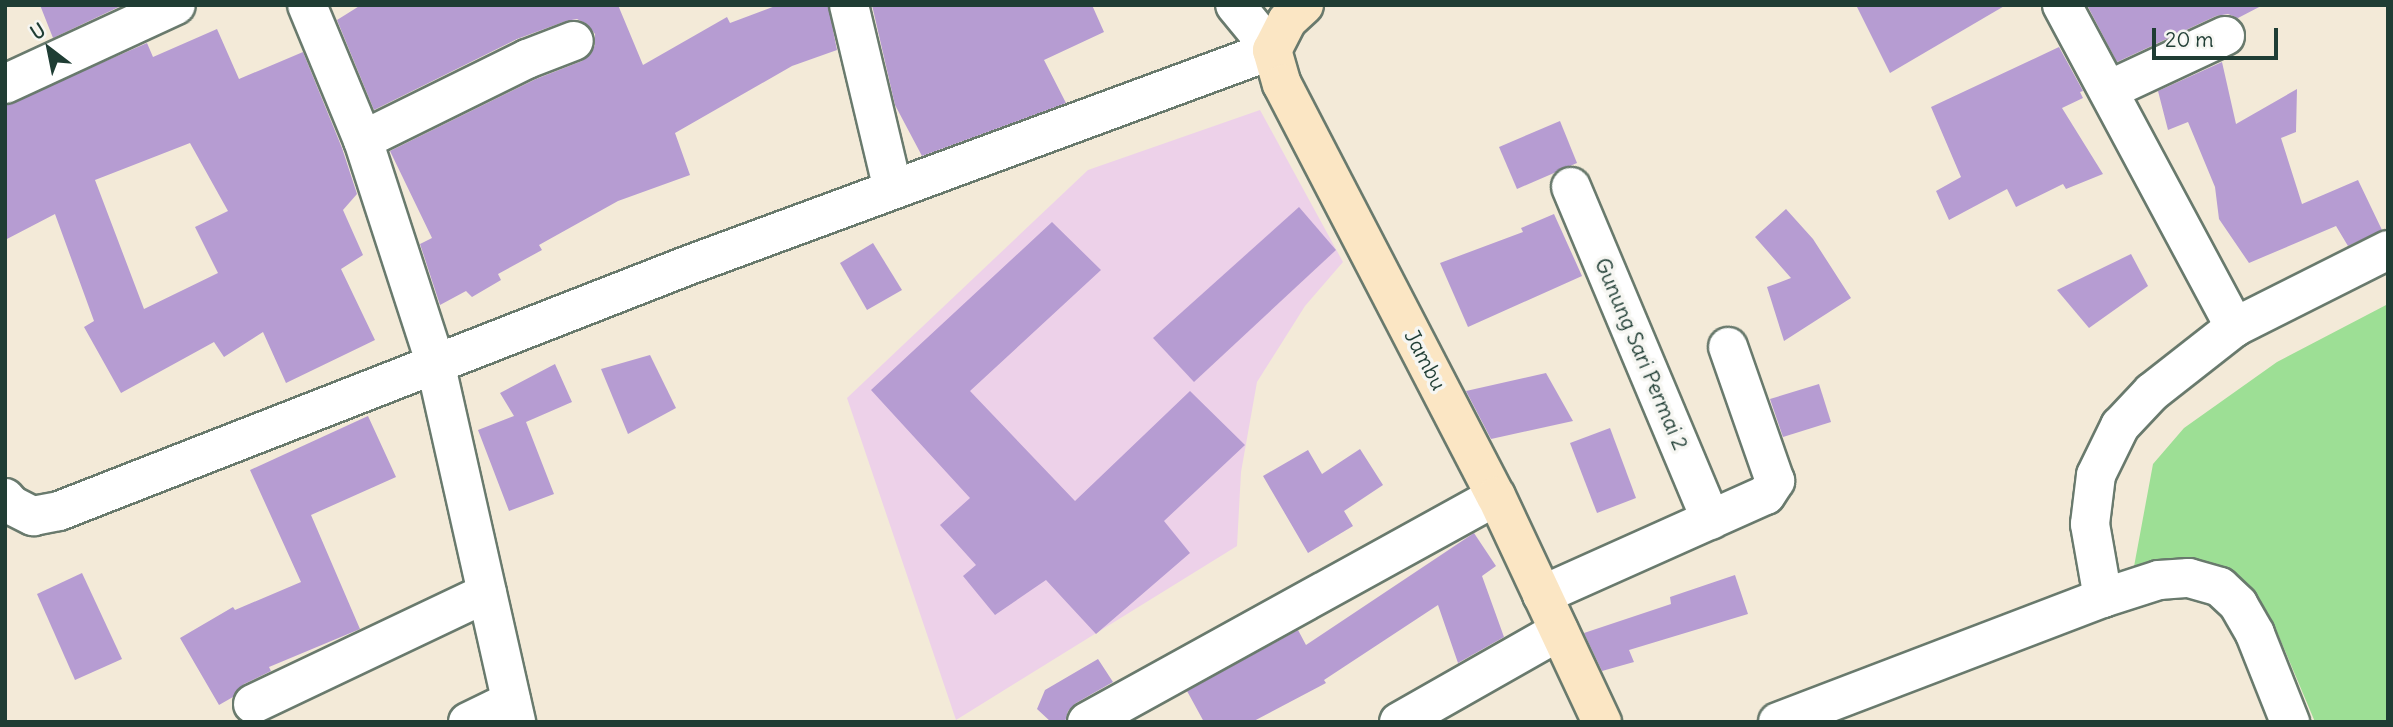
<!DOCTYPE html>
<style>
body{margin:0}
#map{position:relative;width:2393px;height:727px;overflow:hidden;background:#f3ead8;font-family:Delius,sans-serif}
div>[style]{position:absolute}
[style*='--x']{left:calc(var(--x)*1px);top:calc(var(--y)*1px);width:calc(var(--w)*1px);rotate:calc(var(--a)*1deg)}
.built>*{inset:0;background:#edd1e9}
.green>*{inset:0;background:#9ddf95}
.building>*{inset:0;background:#b69cd2}
.roads{filter:drop-shadow(2px 0 #697a6d) drop-shadow(-2px 0 #697a6d) drop-shadow(0 2px #697a6d) drop-shadow(0 -2px #697a6d)}
.street>*{height:38px;margin:-19px;padding:0 19px;transform-origin:19px;border-radius:19px;background:#fff}
.secondary>*{height:38px;margin:-19px;padding:0 19px;transform-origin:19px;border-radius:19px;background:#fbe6c4}
span{translate:-50% -50%;white-space:nowrap;text-align:center;line-height:1.15;-webkit-text-stroke:7px #f6f6f2;paint-order:stroke}
.street-label{font-size:21px;color:#1f3d34}
.frame{position:absolute;inset:0;border:7px solid #1f3d34;pointer-events:none}
.north{position:absolute;left:14px;top:14px;width:70px;height:70px;-webkit-text-stroke:5px #f6f6f2;paint-order:stroke;rotate:328deg;font-size:19px;font-weight:700;line-height:28px;text-align:center;color:#1f3d34}
.north::after{content:'';display:block;margin:auto;width:24px;height:32px;background:#1f3d34;clip-path:polygon(50% 0,100% 100%,50% 72%,0 100%)}
.scale{position:absolute;left:2152px;top:28px;width:126px;height:32px;box-sizing:border-box;border:4px solid #1f3d34;border-top:0;padding-left:9px;font-size:21px;line-height:24px;white-space:nowrap;color:#1f3d34;-webkit-text-stroke:5px #f6f6f2;paint-order:stroke}
</style>
<div id="map">
<div class="built">
<i style="clip-path:polygon(1260px 110px,1343px 262px,1305px 306px,1257px 382px,1241px 472px,1237px 546px,956px 720px,847px 398px,1088px 170px)"></i>
</div>
<div class="green">
<i style="clip-path:polygon(2388px 304px,2388px 722px,2315px 722px,2278px 634px,2229px 579px,2133px 572px,2153px 464px,2184px 428px,2277px 362px)"></i>
</div>
<div class="building">
<i style="clip-path:polygon(40px 5px,123px 5px,53px 38px)"></i>
<i style="clip-path:polygon(361px 5px,618px 5px,643px 65px,727px 17px,730px 23px,778px 5px,828px 5px,837px 50px,792px 66px,675px 133px,690px 175px,618px 201px,539px 245px,542px 250px,498px 274px,501px 280px,472px 297px,466px 291px,440px 305px,420px 244px,432px 238px,390px 151px,536px 79px,582px 61px,591px 54px,595px 45px,595px 34px,587px 24px,577px 19px,566px 21px,517px 39px,374px 110px,337px 20px)"></i>
<i style="clip-path:polygon(872px 5px,1092px 5px,1104px 32px,1044px 60px,1066px 103px,922px 156px,895px 105px)"></i>
<i style="clip-path:polygon(1856px 5px,2006px 5px,1890px 73px)"></i>
<i style="clip-path:polygon(2087px 5px,2263px 5px,2238px 18px,2228px 14px,2216px 16px,2117px 62px)"></i>
<i style="clip-path:polygon(evenodd,217px 29px,239px 79px,303px 52px,342px 148px,357px 194px,343px 210px,363px 255px,341px 269px,375px 340px,286px 383px,263px 332px,224px 357px,214px 342px,121px 393px,84px 327px,94px 321px,55px 214px,5px 240px,5px 105px,147px 43px,153px 57px,217px 29px,190px 143px,228px 211px,195px 227px,218px 273px,144px 309px,95px 180px,190px 143px)"></i>
<i style="clip-path:polygon(2059px 47px,2083px 91px,2080px 92px,2083px 98px,2062px 108px,2103px 174px,2066px 189px,2063px 184px,2016px 207px,2007px 189px,1949px 220px,1936px 191px,1961px 177px,1931px 107px)"></i>
<i style="clip-path:polygon(2222px 62px,2236px 124px,2297px 89px,2296px 132px,2281px 138px,2302px 204px,2358px 180px,2382px 230px,2348px 246px,2336px 226px,2249px 263px,2219px 219px,2215px 187px,2188px 122px,2168px 130px,2158px 91px)"></i>
<i style="clip-path:polygon(1560px 121px,1577px 163px,1517px 189px,1499px 147px)"></i>
<i style="clip-path:polygon(1299px 207px,1336px 250px,1194px 382px,1153px 338px)"></i>
<i style="clip-path:polygon(1786px 209px,1813px 239px,1851px 298px,1784px 341px,1767px 287px,1791px 278px,1755px 237px)"></i>
<i style="clip-path:polygon(1554px 214px,1582px 276px,1468px 327px,1440px 263px,1523px 232px,1521px 228px)"></i>
<i style="clip-path:polygon(1052px 222px,1101px 270px,970px 391px,1075px 501px,1190px 391px,1245px 445px,1164px 521px,1190px 553px,1096px 634px,1046px 580px,995px 615px,963px 576px,976px 565px,940px 525px,970px 498px,871px 390px)"></i>
<i style="clip-path:polygon(873px 243px,902px 290px,867px 310px,840px 263px)"></i>
<i style="clip-path:polygon(2131px 254px,2148px 286px,2089px 328px,2057px 290px)"></i>
<i style="clip-path:polygon(650px 355px,676px 408px,628px 434px,601px 369px)"></i>
<i style="clip-path:polygon(555px 364px,572px 402px,526px 422px,554px 494px,509px 511px,478px 430px,514px 416px,500px 393px)"></i>
<i style="clip-path:polygon(1546px 373px,1573px 421px,1491px 439px,1466px 391px)"></i>
<i style="clip-path:polygon(1819px 384px,1831px 422px,1783px 437px,1770px 399px)"></i>
<i style="clip-path:polygon(368px 416px,396px 477px,311px 515px,360px 629px,269px 667px,271px 671px,244px 684px,233px 697px,219px 705px,180px 638px,233px 607px,235px 610px,301px 582px,250px 470px)"></i>
<i style="clip-path:polygon(1610px 428px,1636px 498px,1597px 513px,1570px 443px)"></i>
<i style="clip-path:polygon(1360px 449px,1383px 485px,1344px 511px,1353px 526px,1308px 553px,1263px 476px,1308px 450px,1322px 474px)"></i>
<i style="clip-path:polygon(1474px 533px,1496px 566px,1482px 576px,1504px 637px,1458px 663px,1438px 605px,1324px 680px,1326px 683px,1252px 722px,1204px 722px,1187px 691px,1298px 630px,1306px 645px)"></i>
<i style="clip-path:polygon(82px 573px,122px 659px,75px 680px,37px 594px)"></i>
<i style="clip-path:polygon(1735px 575px,1748px 614px,1629px 650px,1634px 662px,1602px 671px,1584px 633px,1671px 604px,1670px 597px)"></i>
<i style="clip-path:polygon(1098px 659px,1113px 682px,1076px 703px,1068px 711px,1065px 722px,1051px 722px,1037px 709px,1045px 690px)"></i>
</div>
<div class="roads">
<div class="street">
<i style="--x:307;--y:5;--w:146;--a:67.5"></i>
<i style="--x:363;--y:140;--w:233;--a:72"></i>
<i style="--x:435;--y:362;--w:369;--a:77.3"></i>
<i style="--x:849;--y:5;--w:189;--a:76.6"></i>
<i style="--x:2062;--y:5;--w:366;--a:61.8"></i>
<i style="--x:5;--y:84;--w:188;--a:-24.8"></i>
<i style="--x:2109;--y:90;--w:128;--a:-25"></i>
<i style="--x:363;--y:140;--w:183;--a:-26.3"></i>
<i style="--x:527;--y:59;--w:50;--a:-21"></i>
<i style="--x:1571;--y:187;--w:361;--a:67.2"></i>
<i style="--x:5;--y:498;--w:9;--a:49"></i>
<i style="--x:11;--y:505;--w:25;--a:27"></i>
<i style="--x:33;--y:516;--w:26;--a:-11"></i>
<i style="--x:59;--y:511;--w:676;--a:-21.33"></i>
<i style="--x:689;--y:265;--w:621;--a:-20.24"></i>
<i style="--x:1272;--y:50;--w:58;--a:-129.4"></i>
<i style="--x:1542;--y:595;--w:245;--a:-24.1"></i>
<i style="--x:1766;--y:495;--w:17;--a:-57"></i>
<i style="--x:1775;--y:481;--w:142;--a:-109.3"></i>
<i style="--x:2103;--y:598;--w:75;--a:-100"></i>
<i style="--x:2090;--y:524;--w:49;--a:-83"></i>
<i style="--x:2096;--y:475;--w:55;--a:-63.9"></i>
<i style="--x:2120;--y:426;--w:47;--a:-46.7"></i>
<i style="--x:2152;--y:392;--w:105;--a:-38.1"></i>
<i style="--x:2235;--y:327;--w:171;--a:-26.7"></i>
<i style="--x:253;--y:704;--w:259;--a:-25.4"></i>
<i style="--x:468;--y:722;--w:48;--a:-26"></i>
<i style="--x:1087;--y:722;--w:467;--a:-28.9"></i>
<i style="--x:1399;--y:722;--w:184;--a:-29.6"></i>
<i style="--x:1778;--y:722;--w:348;--a:-20.9"></i>
<i style="--x:2103;--y:598;--w:59;--a:-17.8"></i>
<i style="--x:2159;--y:580;--w:30;--a:-4"></i>
<i style="--x:2189;--y:578;--w:32;--a:16"></i>
<i style="--x:2220;--y:587;--w:25;--a:43"></i>
<i style="--x:2238;--y:604;--w:34;--a:60"></i>
<i style="--x:2255;--y:634;--w:95;--a:68.3"></i>
</div>
<div class="secondary">
<i style="--x:1304;--y:5;--w:23;--a:137"></i>
<i style="--x:1287;--y:21;--w:33;--a:117"></i>
<i style="--x:1272;--y:50;--w:35;--a:74"></i>
<i style="--x:1282;--y:84;--w:464;--a:62.6"></i>
<i style="--x:1496;--y:496;--w:250;--a:64.9"></i>
</div>
</div>
<div class="street-label">
<span style="left:1641px;top:354px;rotate:67deg">Gunung Sari Permai 2</span>
<span style="left:1425px;top:360px;rotate:62deg">Jambu</span>
</div>
<div class="frame"></div>
<div class="north">U</div>
<div class="scale">20 m</div>
</div>
